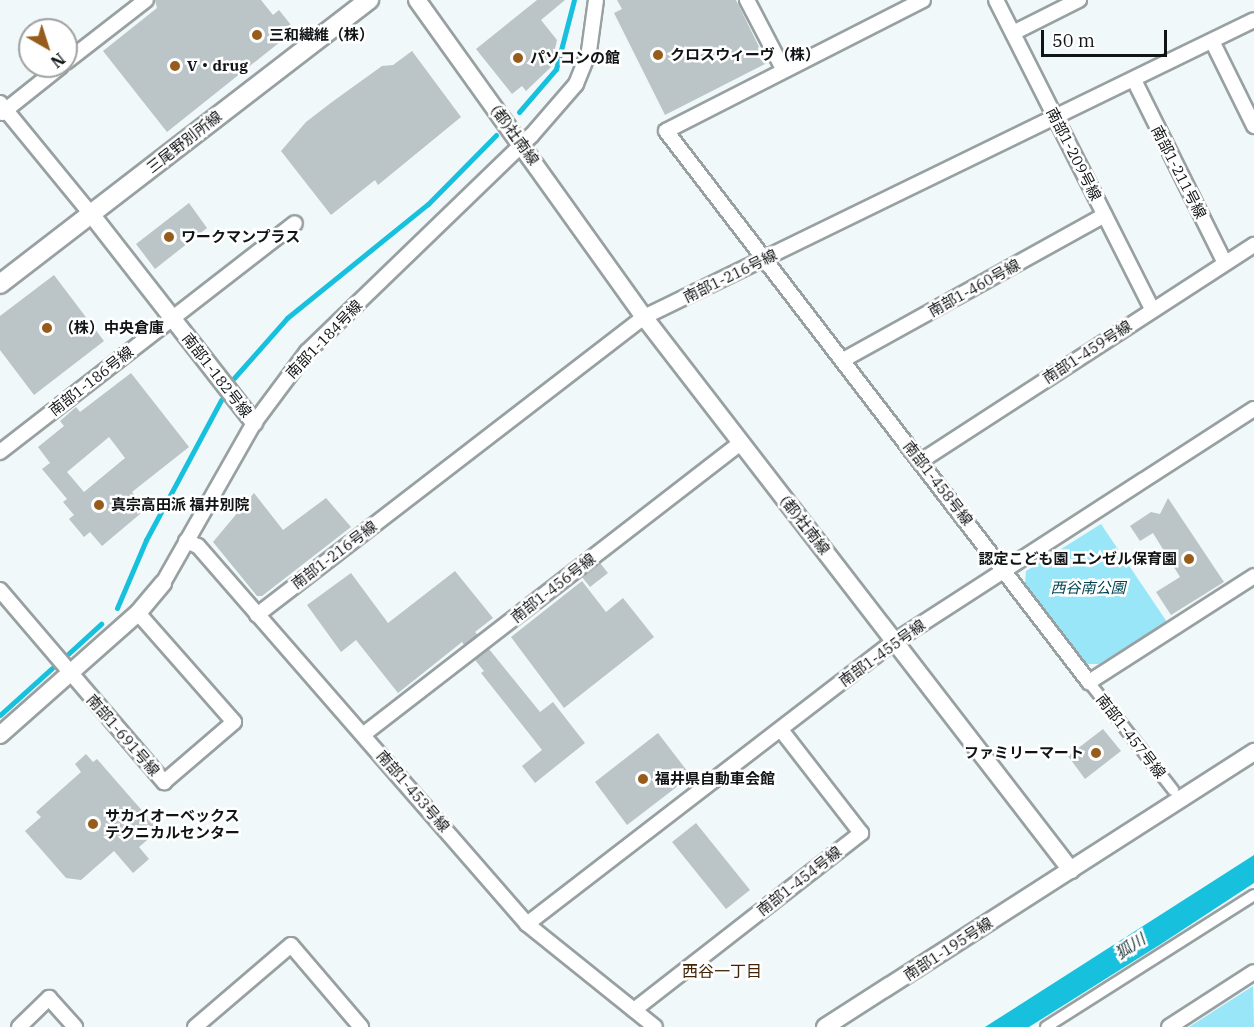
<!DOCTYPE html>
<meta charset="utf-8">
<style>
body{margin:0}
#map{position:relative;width:1254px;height:1027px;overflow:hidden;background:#f0f8fa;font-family:"IBM Plex Serif","Noto Sans JP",serif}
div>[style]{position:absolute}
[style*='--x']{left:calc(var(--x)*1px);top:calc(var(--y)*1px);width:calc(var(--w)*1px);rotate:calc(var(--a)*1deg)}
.green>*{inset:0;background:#98e6f7}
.water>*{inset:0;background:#17c0dc}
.stream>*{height:5px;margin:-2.5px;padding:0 2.5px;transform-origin:2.5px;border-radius:2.5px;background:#17c0dc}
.building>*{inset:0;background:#bbc4c6}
.roads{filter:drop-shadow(2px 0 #98a0a2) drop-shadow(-2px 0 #98a0a2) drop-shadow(0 2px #98a0a2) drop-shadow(0 -2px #98a0a2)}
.pedestrian>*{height:10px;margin:-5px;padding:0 5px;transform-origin:5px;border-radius:5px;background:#fff}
.minor>*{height:14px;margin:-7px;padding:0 7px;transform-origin:7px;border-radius:7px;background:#fff}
.tertiary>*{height:16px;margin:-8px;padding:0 8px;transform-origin:8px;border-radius:8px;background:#fff}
.secondary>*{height:18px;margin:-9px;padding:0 9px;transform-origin:9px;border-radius:9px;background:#fff}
.dots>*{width:16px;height:16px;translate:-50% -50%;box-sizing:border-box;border:3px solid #fff;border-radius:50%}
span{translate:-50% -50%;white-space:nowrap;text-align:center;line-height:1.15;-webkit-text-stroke:5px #fff;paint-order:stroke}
.poi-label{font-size:15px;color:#111415;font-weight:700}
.left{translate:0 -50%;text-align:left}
.right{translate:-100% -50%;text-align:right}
.street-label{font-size:15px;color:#111415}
.park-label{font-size:15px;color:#004551;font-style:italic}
.water-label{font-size:16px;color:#1c3439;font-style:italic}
.neighbourhood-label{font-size:16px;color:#422507}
.north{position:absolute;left:18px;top:18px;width:60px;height:60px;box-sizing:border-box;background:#fff;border:2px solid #a0a1a1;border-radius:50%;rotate:141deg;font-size:16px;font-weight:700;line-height:24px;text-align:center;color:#111415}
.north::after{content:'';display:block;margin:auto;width:21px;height:27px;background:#975c1b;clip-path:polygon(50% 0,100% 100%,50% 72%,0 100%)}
.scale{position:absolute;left:1041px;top:30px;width:126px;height:27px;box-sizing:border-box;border:3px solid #111415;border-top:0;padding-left:8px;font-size:18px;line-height:21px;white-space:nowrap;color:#111415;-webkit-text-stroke:4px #fff;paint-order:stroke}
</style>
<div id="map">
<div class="green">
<i style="clip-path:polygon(1101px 524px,1167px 622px,1099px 664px,1087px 664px,1025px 584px,1026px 571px)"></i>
<i style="clip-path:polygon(1253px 986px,1254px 1027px,1189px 1027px)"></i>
</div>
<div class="water">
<i style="clip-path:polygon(1254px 855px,1254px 883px,1161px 944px,1029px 1027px,985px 1027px)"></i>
</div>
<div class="stream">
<i style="--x:519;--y:112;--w:57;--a:-49.3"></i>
<i style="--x:556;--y:69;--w:71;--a:-75.4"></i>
<i style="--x:234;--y:378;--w:80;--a:-48.5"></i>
<i style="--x:287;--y:318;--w:181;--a:-39"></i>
<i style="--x:428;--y:204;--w:97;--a:-45.4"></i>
<i style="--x:117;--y:608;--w:74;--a:-66.9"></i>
<i style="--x:146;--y:540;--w:159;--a:-61.8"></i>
<i style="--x:68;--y:654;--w:45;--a:-42.3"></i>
<i style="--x:0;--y:715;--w:70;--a:-42.1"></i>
</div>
<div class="building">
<i style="clip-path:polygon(155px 0,261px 0,273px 15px,279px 10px,295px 30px,167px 132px,103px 51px,157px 8px)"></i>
<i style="clip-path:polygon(537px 0,565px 0,541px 20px,557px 40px,551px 67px,526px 91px,522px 86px,512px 94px,476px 49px)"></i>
<i style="clip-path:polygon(617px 0,736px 0,767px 63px,665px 115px,614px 13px,622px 9px)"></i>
<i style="clip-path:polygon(412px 51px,461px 117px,378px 185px,375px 180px,331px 215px,281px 151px,306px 122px,332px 102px,382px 66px,393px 65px)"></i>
<i style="clip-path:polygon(189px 203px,207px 228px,155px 269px,136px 244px)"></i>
<i style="clip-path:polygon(54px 275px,104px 341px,34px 395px,0 350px,0 316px)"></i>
<i style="clip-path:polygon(evenodd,131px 373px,189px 447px,132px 492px,146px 509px,102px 546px,90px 532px,84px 537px,69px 519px,74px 515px,63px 502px,67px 499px,42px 469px,50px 463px,38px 447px,64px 426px,60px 421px,76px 407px,80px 412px,131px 373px,109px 437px,125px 458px,84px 492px,67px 472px,109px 437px)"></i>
<i style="clip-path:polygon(254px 493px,283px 530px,326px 498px,351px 527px,262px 596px,257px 596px,213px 542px)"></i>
<i style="clip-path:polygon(1168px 498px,1224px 582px,1171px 615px,1156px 592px,1180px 577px,1153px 533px,1140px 541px,1130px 526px,1151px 512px,1160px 514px)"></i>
<i style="clip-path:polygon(600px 563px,608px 573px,590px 587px,582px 577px)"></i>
<i style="clip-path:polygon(455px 571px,493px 618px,475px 632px,478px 635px,464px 645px,462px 642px,398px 693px,356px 640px,341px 652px,307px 605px,351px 573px,388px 623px)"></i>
<i style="clip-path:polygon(582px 581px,606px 612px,623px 598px,654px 637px,564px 708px,511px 637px)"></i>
<i style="clip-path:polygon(489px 649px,540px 712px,553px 702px,585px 743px,535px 783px,522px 766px,542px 750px,481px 673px,484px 671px,475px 660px)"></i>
<i style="clip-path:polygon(1103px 729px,1121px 751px,1085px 779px,1068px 756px)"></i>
<i style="clip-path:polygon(658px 733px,691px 776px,627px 825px,595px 782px)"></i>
<i style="clip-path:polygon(86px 754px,93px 762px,97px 759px,159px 830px,139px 847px,149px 859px,133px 873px,114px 851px,81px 880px,66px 878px,25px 831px,41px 817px,36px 812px,81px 772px,75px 764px)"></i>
<i style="clip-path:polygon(696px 823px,750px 890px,726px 909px,672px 842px)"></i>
</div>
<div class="roads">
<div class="pedestrian">
<i style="--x:1089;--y:682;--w:137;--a:52.1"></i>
<i style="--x:1046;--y:1027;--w:246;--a:-32.4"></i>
</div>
<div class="minor">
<i style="--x:747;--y:0;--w:78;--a:62.4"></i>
<i style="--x:923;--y:0;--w:288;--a:153"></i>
<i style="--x:666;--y:131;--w:695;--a:52.49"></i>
<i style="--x:1089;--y:682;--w:196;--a:-32.7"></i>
<i style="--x:996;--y:0;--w:346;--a:63.2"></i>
<i style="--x:1013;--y:33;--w:74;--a:-26.6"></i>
<i style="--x:1212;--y:41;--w:95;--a:63.7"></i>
<i style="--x:66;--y:62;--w:101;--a:-37.8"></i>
<i style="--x:1134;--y:80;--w:204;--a:63.6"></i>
<i style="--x:0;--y:103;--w:144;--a:50.7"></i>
<i style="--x:2;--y:113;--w:75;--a:-38.5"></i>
<i style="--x:843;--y:360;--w:299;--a:-29"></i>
<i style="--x:0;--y:452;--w:373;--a:-37.8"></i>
<i style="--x:921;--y:461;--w:397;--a:-33"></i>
<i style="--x:186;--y:541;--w:13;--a:23"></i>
<i style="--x:198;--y:546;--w:501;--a:48.96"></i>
<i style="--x:527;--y:924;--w:164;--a:38.8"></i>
<i style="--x:163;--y:583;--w:184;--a:-60.4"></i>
<i style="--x:254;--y:423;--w:89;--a:-53.3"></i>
<i style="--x:307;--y:352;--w:311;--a:-44"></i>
<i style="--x:531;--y:136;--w:69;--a:-49.1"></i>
<i style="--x:576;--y:84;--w:35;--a:-68"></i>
<i style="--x:589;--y:51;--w:51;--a:-82.2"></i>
<i style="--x:0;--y:590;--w:253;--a:49.5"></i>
<i style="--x:164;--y:782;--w:92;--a:-40.6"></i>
<i style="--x:234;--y:722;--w:145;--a:-131.4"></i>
<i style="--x:257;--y:615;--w:488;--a:-37.6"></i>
<i style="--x:644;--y:317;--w:678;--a:-25.96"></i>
<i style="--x:364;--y:734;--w:476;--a:-37.7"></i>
<i style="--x:527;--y:924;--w:464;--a:-37.6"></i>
<i style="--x:895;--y:641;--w:427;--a:-32.9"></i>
<i style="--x:634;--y:1010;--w:288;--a:-37.9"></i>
<i style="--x:861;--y:833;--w:130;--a:-127.8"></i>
<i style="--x:19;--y:1027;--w:42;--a:-44"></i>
<i style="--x:49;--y:998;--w:39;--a:48"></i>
<i style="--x:195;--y:1027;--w:126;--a:-40.5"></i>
<i style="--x:291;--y:945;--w:108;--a:49.5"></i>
<i style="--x:1169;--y:1027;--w:101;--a:-32.9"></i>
</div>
<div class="tertiary">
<i style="--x:417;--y:0;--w:390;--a:54.4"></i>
<i style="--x:644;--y:317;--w:699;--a:52.33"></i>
<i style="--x:91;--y:214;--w:265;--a:52"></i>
<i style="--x:0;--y:735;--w:184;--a:-41.5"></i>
<i style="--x:138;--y:613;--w:39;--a:-50"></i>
<i style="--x:825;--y:1027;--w:510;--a:-32.66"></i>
</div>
<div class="secondary">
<i style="--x:0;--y:284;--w:466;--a:-37.6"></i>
</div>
</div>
<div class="dots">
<i style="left:257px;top:35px;background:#975c1b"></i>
<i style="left:658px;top:55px;background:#975c1b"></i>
<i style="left:518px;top:58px;background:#975c1b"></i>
<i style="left:175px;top:66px;background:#975c1b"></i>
<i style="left:169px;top:237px;background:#975c1b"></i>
<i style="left:47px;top:328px;background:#975c1b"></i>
<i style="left:99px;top:505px;background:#975c1b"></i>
<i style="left:1189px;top:559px;background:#975c1b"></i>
<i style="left:1096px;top:753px;background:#975c1b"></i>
<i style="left:643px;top:779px;background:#975c1b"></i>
<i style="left:93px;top:824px;background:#975c1b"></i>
</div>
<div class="poi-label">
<span class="left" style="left:269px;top:35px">三和繊維（株）</span>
<span class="left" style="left:670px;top:55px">クロスウィーヴ（株）</span>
<span class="left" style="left:530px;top:58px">パソコンの館</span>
<span class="left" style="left:187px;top:66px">V・drug</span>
<span class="left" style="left:181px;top:237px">ワークマンプラス</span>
<span class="left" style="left:59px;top:328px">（株）中央倉庫</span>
<span class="left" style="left:111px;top:505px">真宗高田派 福井別院</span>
<span class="right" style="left:1177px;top:559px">認定こども園 エンゼル保育園</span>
<span class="right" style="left:1084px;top:753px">ファミリーマート</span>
<span class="left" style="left:655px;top:779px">福井県自動車会館</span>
<span class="left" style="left:105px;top:824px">サカイオーベックス<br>テクニカルセンター</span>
</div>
<div class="street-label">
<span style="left:515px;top:135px;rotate:54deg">(都)社南線</span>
<span style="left:184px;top:142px;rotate:-38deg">三尾野別所線</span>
<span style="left:1074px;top:154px;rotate:63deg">南部1-209号線</span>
<span style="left:1179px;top:172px;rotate:63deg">南部1-211号線</span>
<span style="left:730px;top:276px;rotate:-26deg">南部1-216号線</span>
<span style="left:974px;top:288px;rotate:-29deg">南部1-460号線</span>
<span style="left:324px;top:339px;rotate:-46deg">南部1-184号線</span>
<span style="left:1087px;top:352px;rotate:-33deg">南部1-459号線</span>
<span style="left:217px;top:375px;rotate:52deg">南部1-182号線</span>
<span style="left:91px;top:381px;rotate:-38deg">南部1-186号線</span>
<span style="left:938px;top:483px;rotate:52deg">南部1-458号線</span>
<span style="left:805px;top:525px;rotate:52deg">(都)社南線</span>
<span style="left:334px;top:555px;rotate:-37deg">南部1-216号線</span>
<span style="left:553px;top:588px;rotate:-38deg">南部1-456号線</span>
<span style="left:882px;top:653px;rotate:-36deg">南部1-455号線</span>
<span style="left:123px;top:735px;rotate:49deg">南部1-691号線</span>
<span style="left:1131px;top:736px;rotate:52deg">南部1-457号線</span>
<span style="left:413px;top:791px;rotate:49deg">南部1-453号線</span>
<span style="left:799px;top:881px;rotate:-38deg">南部1-454号線</span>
<span style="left:948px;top:949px;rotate:-33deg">南部1-195号線</span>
</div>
<div class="park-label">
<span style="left:1088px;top:588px">西谷南公園</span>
</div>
<div class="water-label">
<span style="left:1130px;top:946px;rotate:-33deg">狐川</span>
</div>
<div class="neighbourhood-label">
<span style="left:722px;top:971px">西谷一丁目</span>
</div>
<div class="north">N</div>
<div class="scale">50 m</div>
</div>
